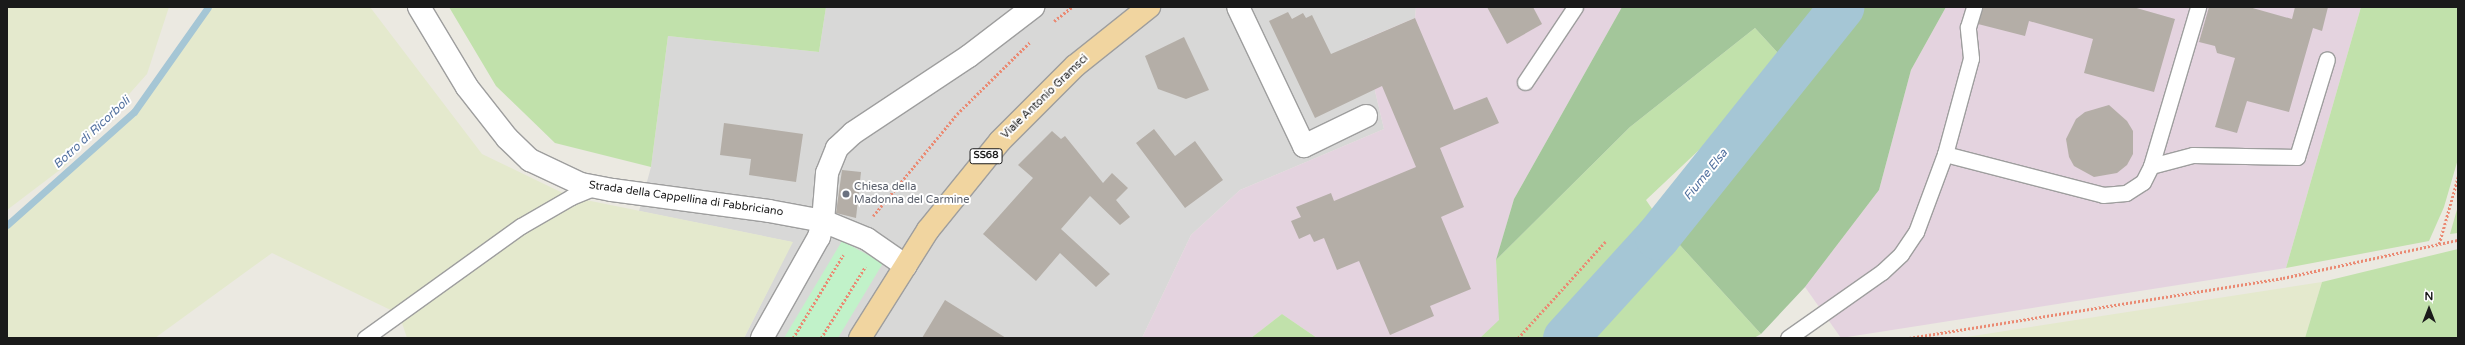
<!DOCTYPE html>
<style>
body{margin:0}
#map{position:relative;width:2465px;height:345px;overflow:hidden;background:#ebe9e1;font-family:"Varela Round",sans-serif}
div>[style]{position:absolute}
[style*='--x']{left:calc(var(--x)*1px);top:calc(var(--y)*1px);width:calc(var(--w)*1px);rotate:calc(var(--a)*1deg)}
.residential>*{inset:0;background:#d8d8d7}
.industrial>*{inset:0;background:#e4d3df}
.farmland>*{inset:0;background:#e4e9cd}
.grass>*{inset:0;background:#c1e1ab}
.forest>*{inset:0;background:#a3c69a}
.park>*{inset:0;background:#c1f2c9}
.stream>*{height:7px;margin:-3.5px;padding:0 3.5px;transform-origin:3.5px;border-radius:3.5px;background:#a5c6d5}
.river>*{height:45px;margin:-22.5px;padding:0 22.5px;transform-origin:22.5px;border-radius:22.5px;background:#a5c6d5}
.building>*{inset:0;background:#b4aea7}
.path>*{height:2.5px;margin-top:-1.25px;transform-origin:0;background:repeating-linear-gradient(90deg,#ea8a73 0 2px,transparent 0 4px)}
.roads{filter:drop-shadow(1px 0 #9e9e9e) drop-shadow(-1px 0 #9e9e9e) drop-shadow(0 1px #9e9e9e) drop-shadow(0 -1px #9e9e9e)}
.lane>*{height:15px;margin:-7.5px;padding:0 7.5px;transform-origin:7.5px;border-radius:7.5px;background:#fff}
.street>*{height:22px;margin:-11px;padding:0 11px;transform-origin:11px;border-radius:11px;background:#fff}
.primary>*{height:22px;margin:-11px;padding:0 11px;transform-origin:11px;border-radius:11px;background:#f1d5a0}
.dots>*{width:11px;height:11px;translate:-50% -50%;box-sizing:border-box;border:2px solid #fff;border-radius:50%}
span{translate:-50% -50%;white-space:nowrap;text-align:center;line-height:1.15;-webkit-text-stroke:4px #fff;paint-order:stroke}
.shield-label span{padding:1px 3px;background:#fff;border:1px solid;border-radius:3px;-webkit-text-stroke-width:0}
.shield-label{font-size:10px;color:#1a1a1a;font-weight:700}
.street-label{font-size:11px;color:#1a1a1a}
.worship-label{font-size:11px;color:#5b616d}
.left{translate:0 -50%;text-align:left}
.water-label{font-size:12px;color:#52719f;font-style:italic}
.frame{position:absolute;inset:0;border:8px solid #1a1a1a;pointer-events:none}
.north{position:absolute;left:2409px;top:289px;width:40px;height:40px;-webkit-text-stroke:3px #fff;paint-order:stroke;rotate:0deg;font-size:11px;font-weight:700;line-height:16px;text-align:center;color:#1a1a1a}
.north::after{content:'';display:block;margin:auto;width:14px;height:18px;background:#1a1a1a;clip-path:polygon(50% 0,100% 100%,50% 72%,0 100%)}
</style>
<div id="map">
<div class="residential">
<i style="clip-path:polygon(826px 7px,1416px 7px,1415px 18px,1363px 40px,1384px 129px,1240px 190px,1191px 235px,1142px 338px,744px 338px,792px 242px,639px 211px,651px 167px,668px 36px,819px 52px)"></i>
</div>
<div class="industrial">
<i style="clip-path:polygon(1416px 7px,1622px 7px,1514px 199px,1496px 260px,1500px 320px,1480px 338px,1317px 338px,1282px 314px,1251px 338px,1142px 338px,1191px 235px,1240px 190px,1384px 129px,1363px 40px,1415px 18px)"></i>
<i style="clip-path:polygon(1946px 7px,2361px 7px,2286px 268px,1841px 338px,1805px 287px,1879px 190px,1911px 70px)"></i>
</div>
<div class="farmland">
<i style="clip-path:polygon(7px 7px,169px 7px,147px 74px,65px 166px,7px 210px)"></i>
<i style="clip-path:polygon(207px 7px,370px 7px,482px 154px,571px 197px,793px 242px,744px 338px,407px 338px,399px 314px,272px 253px,155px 338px,7px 338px,7px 225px,134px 112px)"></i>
<i style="clip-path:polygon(2322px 282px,2305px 338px,1960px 338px)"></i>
</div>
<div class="grass">
<i style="clip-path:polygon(449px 7px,826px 7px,819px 52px,668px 36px,651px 167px,555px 143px,496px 86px)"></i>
<i style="clip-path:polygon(2361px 7px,2458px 7px,2458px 159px,2444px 207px,2429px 241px,2286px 268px)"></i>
<i style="clip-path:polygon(1755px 28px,1789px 65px,1646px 200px,1668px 232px,1761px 334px,1754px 338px,1480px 338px,1499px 320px,1496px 260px,1630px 127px)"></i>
<i style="clip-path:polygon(2458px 206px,2458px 233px,2450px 234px)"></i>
<i style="clip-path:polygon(2458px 249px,2458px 338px,2305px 338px,2322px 282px)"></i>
<i style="clip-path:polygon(1282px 314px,1317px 338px,1251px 338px)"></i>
</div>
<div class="forest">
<i style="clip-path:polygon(1622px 7px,1946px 7px,1911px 70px,1879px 190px,1805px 287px,1761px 334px,1668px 232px,1800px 77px,1755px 28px,1630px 127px,1496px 260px,1514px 199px)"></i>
</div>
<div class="park">
<i style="clip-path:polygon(842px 241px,883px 263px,838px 338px,784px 338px)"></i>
</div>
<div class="stream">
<i style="--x:7;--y:225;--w:170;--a:-41.7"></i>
<i style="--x:134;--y:112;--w:128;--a:-54.8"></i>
</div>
<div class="river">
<i style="--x:1565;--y:338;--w:137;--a:-47.7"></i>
<i style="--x:1657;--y:237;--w:295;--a:-51.3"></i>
</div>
<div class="building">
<i style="clip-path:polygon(1487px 7px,1533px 7px,1542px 24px,1507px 44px)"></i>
<i style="clip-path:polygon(1983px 7px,2133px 7px,2175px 19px,2154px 92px,2084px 73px,2093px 39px,2029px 21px,2025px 36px,1978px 24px)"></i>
<i style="clip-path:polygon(2209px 7px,2249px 7px,2292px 19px,2295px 7px,2328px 7px,2322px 31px,2313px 28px,2289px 112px,2247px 101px,2237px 133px,2215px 127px,2235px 58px,2217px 53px,2215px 46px,2199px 42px)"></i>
<i style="clip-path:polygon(1288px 12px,1292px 19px,1303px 13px,1306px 18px,1312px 15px,1331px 54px,1415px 18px,1454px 110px,1487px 97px,1499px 123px,1440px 148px,1464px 207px,1441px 217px,1471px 289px,1430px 306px,1434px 316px,1390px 335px,1359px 261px,1337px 270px,1324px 238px,1314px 242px,1310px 234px,1299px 239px,1291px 221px,1301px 217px,1296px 207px,1331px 193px,1334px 201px,1416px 167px,1382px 86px,1315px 118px,1269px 21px)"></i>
<i style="clip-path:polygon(1184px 37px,1209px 90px,1186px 99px,1158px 89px,1145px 56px)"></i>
<i style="clip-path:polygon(2109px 105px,2127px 121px,2133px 131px,2133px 154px,2127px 165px,2117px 173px,2094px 177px,2074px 166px,2069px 157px,2066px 139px,2076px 119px,2085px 112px)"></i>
<i style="clip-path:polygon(724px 123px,803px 134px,796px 182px,749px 175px,751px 159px,720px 155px)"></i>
<i style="clip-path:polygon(1154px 129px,1175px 156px,1195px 141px,1223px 180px,1185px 208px,1136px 143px)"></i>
<i style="clip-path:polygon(1052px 131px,1061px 139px,1065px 136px,1103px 183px,1112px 173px,1128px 188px,1116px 200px,1130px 217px,1120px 225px,1090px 196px,1061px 229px,1110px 274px,1096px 287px,1060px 253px,1036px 281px,983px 234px,1033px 178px,1018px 165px)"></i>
<i style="clip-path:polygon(842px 170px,861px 172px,856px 218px,836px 213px)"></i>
<i style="clip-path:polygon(945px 300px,1006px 338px,922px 338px)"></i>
</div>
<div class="path">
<i style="--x:1054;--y:21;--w:23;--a:-38"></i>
<i style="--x:873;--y:216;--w:132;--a:-50.5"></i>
<i style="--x:957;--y:114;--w:103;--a:-44.6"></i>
<i style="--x:2439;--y:244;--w:70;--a:-74.2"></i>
<i style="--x:793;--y:338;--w:97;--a:-58.9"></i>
<i style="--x:821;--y:338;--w:84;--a:-58.2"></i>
<i style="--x:1518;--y:338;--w:130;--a:-47.8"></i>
<i style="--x:1909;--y:338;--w:379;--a:-9.1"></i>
<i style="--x:2283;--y:278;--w:179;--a:-12.3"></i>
</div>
<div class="roads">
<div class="lane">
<i style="--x:1525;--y:82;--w:90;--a:-56.3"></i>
<i style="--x:1945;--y:154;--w:163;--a:14.5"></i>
<i style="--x:2103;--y:195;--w:23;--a:-5"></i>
<i style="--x:2126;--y:193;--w:20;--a:-33"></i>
<i style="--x:2143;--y:182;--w:18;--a:-63"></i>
<i style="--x:2151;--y:166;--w:166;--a:-73.5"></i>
<i style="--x:2151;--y:166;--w:43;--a:-14.7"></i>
<i style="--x:2193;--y:155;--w:104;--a:1.1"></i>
<i style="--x:2297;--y:157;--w:102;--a:-73"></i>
<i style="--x:365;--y:338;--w:192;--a:-35.7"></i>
<i style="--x:521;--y:226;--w:58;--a:-30.1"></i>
<i style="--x:571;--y:197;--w:27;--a:-22"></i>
<i style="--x:1788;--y:338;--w:115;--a:-35.1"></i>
<i style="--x:1882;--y:272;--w:26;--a:-43"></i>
<i style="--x:1901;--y:254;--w:27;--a:-56"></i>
<i style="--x:1916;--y:232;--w:83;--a:-69.6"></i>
<i style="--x:1945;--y:154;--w:99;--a:-74.8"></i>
<i style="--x:1971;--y:58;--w:31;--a:-96"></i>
<i style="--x:1968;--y:27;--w:21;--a:-73"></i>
</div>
<div class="street">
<i style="--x:419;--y:7;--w:93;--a:59"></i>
<i style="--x:467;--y:87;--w:65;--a:51.9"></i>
<i style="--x:507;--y:138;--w:32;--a:44"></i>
<i style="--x:530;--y:160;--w:56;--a:25.2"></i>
<i style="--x:581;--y:184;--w:32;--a:11"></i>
<i style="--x:612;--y:190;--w:158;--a:7.6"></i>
<i style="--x:769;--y:211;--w:55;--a:10.5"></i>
<i style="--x:823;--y:221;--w:48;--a:22.2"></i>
<i style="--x:867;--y:239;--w:47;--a:34.7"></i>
<i style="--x:1238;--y:7;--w:154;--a:64.6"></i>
<i style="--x:1304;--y:146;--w:69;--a:-25.8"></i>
<i style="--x:762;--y:338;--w:116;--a:-60.6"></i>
<i style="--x:819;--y:237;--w:16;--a:-76"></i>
<i style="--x:823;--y:221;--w:48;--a:-85.2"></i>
<i style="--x:827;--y:173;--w:27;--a:-68"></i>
<i style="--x:837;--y:148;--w:22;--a:-43"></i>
<i style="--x:853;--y:133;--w:139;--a:-33.6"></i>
<i style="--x:969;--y:56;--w:81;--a:-37.4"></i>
</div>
<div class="primary">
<i style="--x:860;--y:338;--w:128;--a:-57.8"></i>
<i style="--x:928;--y:230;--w:114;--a:-51"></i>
<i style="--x:1000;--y:141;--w:106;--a:-45"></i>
<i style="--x:1075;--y:66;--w:95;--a:-38.6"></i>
</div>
</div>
<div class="dots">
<i style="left:846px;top:194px;background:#6b7280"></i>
</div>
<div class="shield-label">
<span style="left:986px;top:156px">SS68</span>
</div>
<div class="street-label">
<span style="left:1045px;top:97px;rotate:-44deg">Viale Antonio Gramsci</span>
<span style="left:686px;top:199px;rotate:8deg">Strada della Cappellina di Fabbriciano</span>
</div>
<div class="worship-label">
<span class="left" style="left:854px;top:194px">Chiesa della<br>Madonna del Carmine</span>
</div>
<div class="water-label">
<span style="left:92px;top:133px;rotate:-43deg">Botro di Ricorboli</span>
<span style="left:1706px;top:175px;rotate:-51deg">Fiume Elsa</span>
</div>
<div class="frame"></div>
<div class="north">N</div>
</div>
